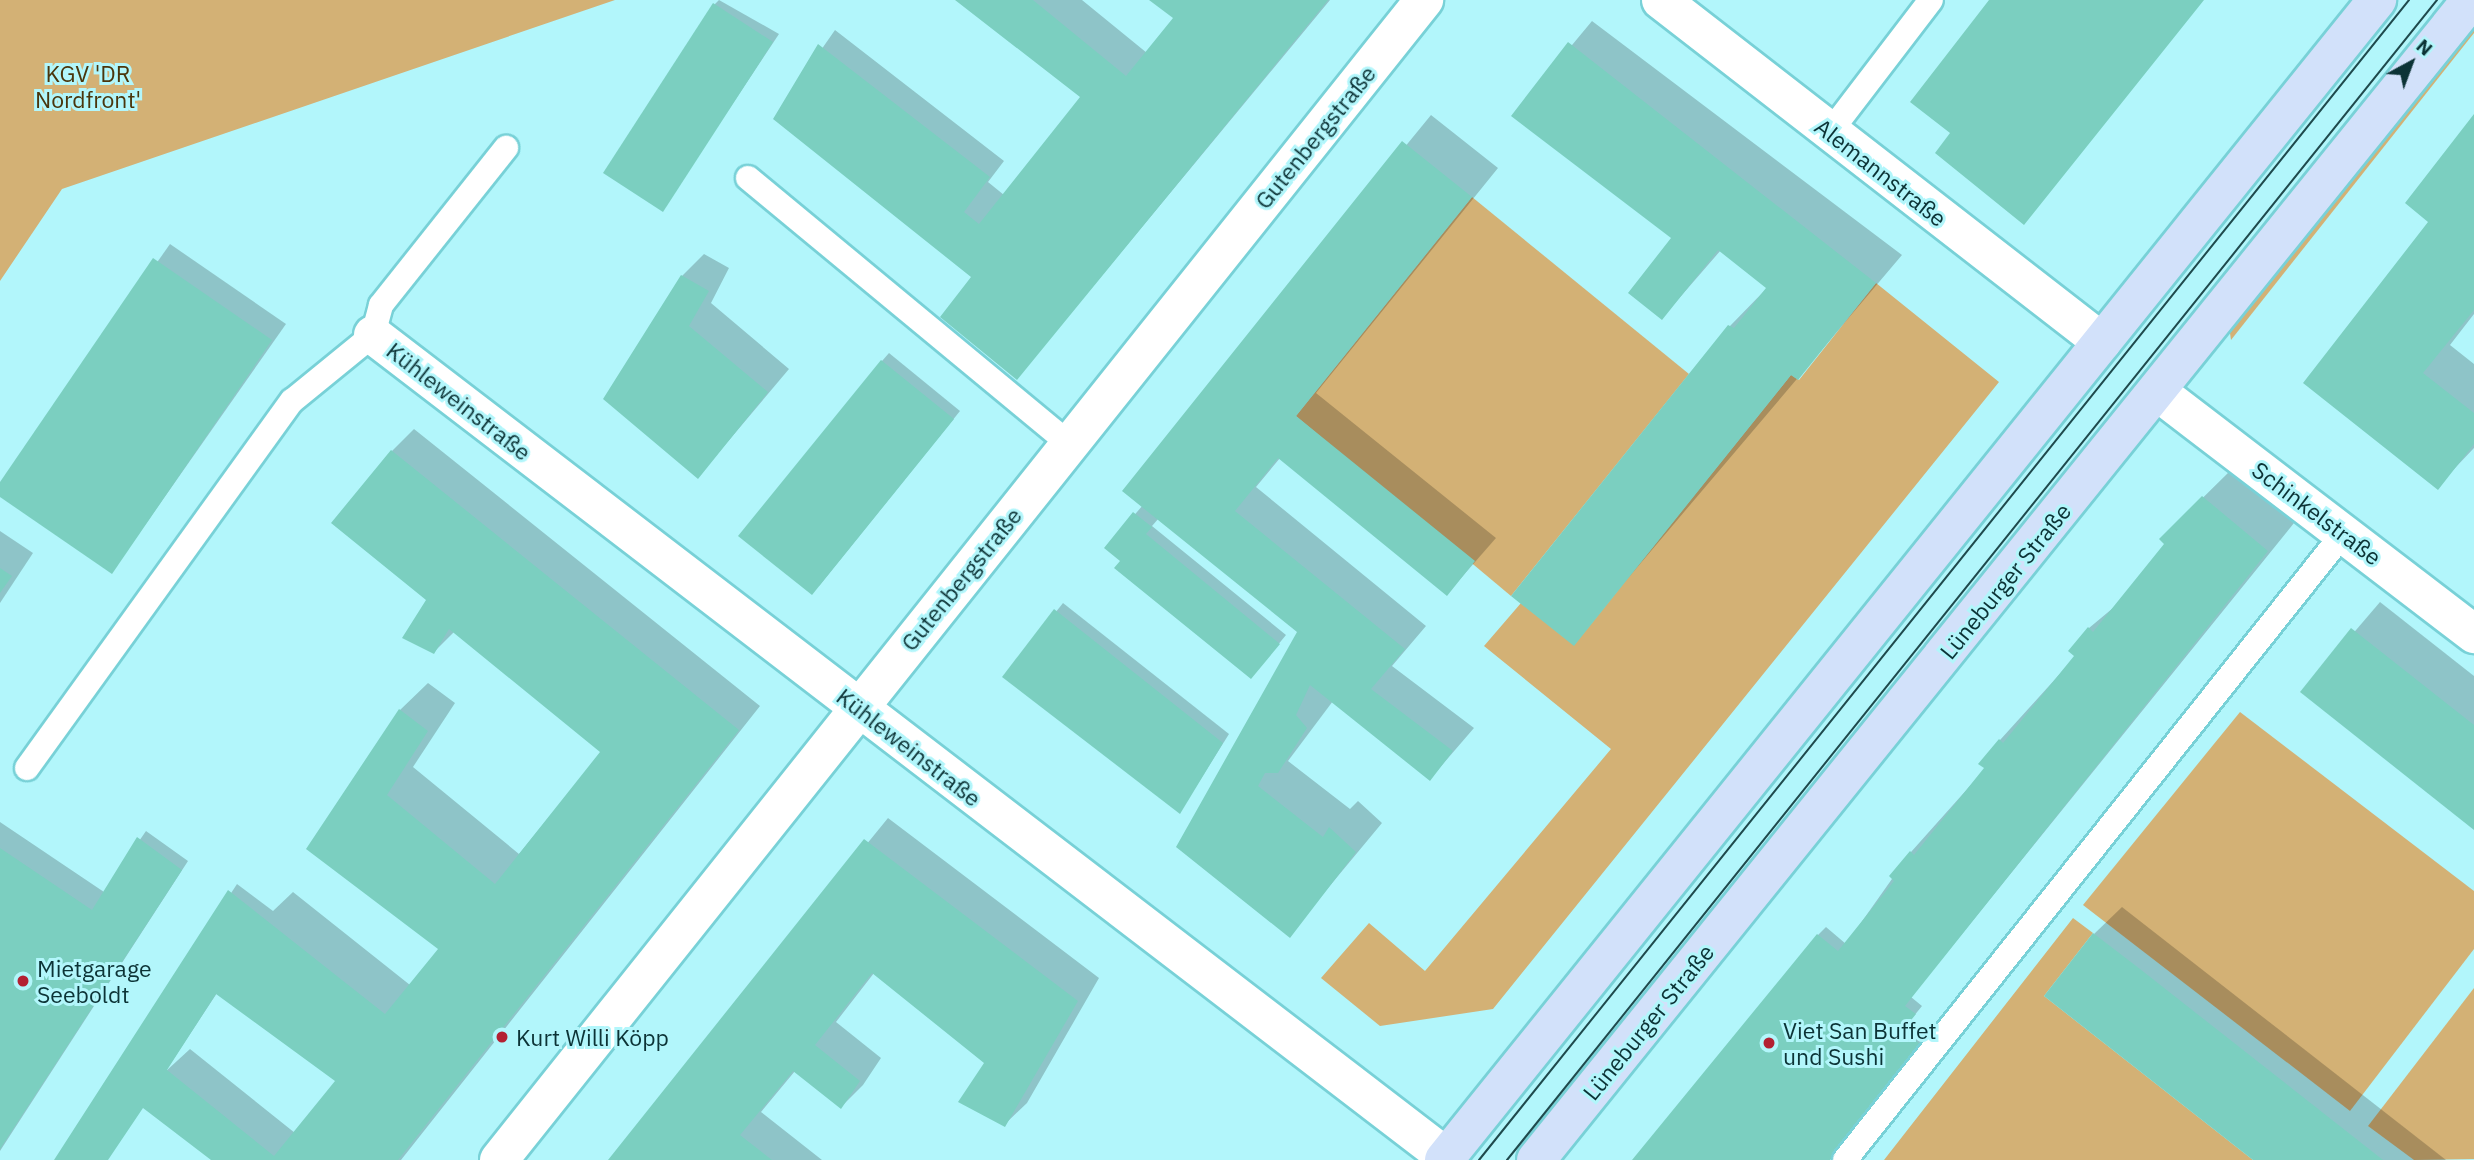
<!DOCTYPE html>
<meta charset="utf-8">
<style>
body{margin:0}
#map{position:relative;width:2474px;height:1160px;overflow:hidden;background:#b2f6fb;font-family:"IBM Plex Sans",sans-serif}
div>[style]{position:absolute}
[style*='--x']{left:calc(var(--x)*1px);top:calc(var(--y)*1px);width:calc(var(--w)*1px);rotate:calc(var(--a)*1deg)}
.green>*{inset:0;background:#d3b175}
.shadow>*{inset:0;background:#0003}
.building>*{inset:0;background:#7bcfc0}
.roads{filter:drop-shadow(2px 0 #78d1d7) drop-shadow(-2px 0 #78d1d7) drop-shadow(0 2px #78d1d7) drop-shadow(0 -2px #78d1d7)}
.service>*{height:24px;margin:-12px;padding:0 12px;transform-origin:12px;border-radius:12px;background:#fff}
.minor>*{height:38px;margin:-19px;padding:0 19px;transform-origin:19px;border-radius:19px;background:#fff}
.secondary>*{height:38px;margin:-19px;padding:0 19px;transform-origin:19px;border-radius:19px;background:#d2e1fa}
.tram>*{height:2px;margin:-1px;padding:0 1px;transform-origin:1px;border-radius:1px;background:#1f4a4d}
.dots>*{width:19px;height:19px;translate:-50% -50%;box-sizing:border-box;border:4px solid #b2f6fb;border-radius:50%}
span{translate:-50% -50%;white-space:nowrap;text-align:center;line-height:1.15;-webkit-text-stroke:6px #b2f6fb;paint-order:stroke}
.park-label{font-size:23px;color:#4a350c}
.street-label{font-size:23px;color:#0c3336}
.poi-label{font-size:23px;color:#0c3336}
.left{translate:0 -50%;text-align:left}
.north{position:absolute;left:2376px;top:28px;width:70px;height:70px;-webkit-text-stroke:5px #b2f6fb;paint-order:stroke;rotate:41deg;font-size:19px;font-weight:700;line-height:28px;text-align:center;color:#0c3336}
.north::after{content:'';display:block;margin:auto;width:24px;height:32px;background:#0c3336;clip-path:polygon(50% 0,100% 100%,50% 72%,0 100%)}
</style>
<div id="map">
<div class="green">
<i style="clip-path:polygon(0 0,615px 0,62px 189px,0 281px)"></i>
<i style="clip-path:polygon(2474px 17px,2474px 33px,2231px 340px,2229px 326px)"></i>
<i style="clip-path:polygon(1472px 197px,1689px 374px,1511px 596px,1296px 416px)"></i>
<i style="clip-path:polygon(1876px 283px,1999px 382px,1493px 1009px,1380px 1026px,1321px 978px,1369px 923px,1425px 971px,1611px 749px,1484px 646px,1521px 603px,1574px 645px,1791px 375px,1799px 380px)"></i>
<i style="clip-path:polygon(2240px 712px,2474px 891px,2474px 949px,2350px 1111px,2083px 905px)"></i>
<i style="clip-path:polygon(2073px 918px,2093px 933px,2044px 996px,2253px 1160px,1884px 1160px)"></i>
<i style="clip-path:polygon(2474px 988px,2474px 1159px,2414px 1160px,2368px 1126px)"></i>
</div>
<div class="shadow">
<i style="clip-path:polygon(719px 0,779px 34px,662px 210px,715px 4px)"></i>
<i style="clip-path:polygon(958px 0,1082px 0,1147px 53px,1176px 18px,1152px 0,1330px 0,1017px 378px,974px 277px,798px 83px,835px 30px,1004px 161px,988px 182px,1004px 195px,1082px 96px)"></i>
<i style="clip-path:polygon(1592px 21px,1902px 255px,1573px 643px,1730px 326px,1768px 287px,1721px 250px,1662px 318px,1674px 237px,1513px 116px)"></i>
<i style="clip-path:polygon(1431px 115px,1498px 168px,1316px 393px,1496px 538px,1447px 594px,1280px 458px,1256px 487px,1426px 626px,1392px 666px,1474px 728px,1430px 779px,1333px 701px,1288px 761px,1350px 809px,1358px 801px,1382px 823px,1289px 935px,1178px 847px,1299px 631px,1159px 518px,1152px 526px,1286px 635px,1258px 669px,1106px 548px,1143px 505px,1124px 490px)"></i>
<i style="clip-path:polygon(2474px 116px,2474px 314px,2450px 345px,2474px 364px,2474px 448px,2437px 487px,2305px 382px,2431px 222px)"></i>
<i style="clip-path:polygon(170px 244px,286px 324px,112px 572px,0 495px,0 485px)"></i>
<i style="clip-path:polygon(704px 254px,729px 268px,711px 303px,789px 369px,698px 477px,682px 276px)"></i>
<i style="clip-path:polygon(889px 353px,960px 411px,819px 586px,882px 361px)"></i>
<i style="clip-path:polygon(evenodd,414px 429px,760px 706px,401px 1160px,214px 1160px,143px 1106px,107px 1160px,56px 1160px,237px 884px,273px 911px,293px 892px,410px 985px,440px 949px,308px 848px,400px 710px,428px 683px,455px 703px,413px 767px,519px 854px,602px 752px,454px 632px,434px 652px,428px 600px,392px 451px,414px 429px,217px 993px,337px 1081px,295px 1133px,190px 1049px,165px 1072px,217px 993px)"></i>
<i style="clip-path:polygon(2231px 470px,2294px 523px,1911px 997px,1922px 1006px,1909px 1022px,1926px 1036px,1829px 1160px,1635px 1160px,1818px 935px,1826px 927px,1846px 944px,1911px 852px,1986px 768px,2000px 740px,2076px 656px,2089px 628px,2119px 603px,2167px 544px,2161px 539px)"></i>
<i style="clip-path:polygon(0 531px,33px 553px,0 603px)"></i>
<i style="clip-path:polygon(2380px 602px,2474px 676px,2474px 828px,2303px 692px)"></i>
<i style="clip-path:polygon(1063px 603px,1229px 734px,1180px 812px,1005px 676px)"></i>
<i style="clip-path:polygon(888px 818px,1099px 978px,1027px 1103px,1004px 1125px,986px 1063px,874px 973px,836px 1022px,881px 1058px,863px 1085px,841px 1107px,795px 1071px,761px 1112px,822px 1160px,609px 1160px)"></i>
<i style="clip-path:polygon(0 822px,104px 892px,146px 831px,188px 861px,0 1151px)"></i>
<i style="clip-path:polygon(2122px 907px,2446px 1160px,2255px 1160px,2094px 934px)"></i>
</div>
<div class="building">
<i style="clip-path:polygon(955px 0,1033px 0,1126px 76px,1173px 18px,1149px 0,1328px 0,1017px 380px,940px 317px,971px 277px,773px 119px,818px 44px,990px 177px,964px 212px,979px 224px,1080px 97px)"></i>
<i style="clip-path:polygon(1989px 0,2204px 0,2024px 225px,1935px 153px,1950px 133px,1910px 102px)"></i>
<i style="clip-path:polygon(713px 3px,773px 42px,663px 212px,603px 173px)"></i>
<i style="clip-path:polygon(1568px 42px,1876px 283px,1798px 380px,1791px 375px,1574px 646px,1511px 596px,1728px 325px,1734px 328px,1766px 288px,1718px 250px,1662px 320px,1628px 293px,1671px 238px,1511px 116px)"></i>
<i style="clip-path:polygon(2474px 114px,2474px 310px,2423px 373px,2474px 413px,2474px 444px,2438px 490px,2303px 383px,2428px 222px,2405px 203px)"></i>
<i style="clip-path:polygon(1402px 141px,1472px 197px,1296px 416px,1475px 561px,1447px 596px,1278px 458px,1235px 511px,1405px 649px,1371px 689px,1453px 751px,1430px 781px,1310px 685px,1296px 715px,1307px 728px,1278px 773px,1265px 773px,1258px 786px,1323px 837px,1329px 827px,1356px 852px,1290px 938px,1176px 847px,1297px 632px,1122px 491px)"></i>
<i style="clip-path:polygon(153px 258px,272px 340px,112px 574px,0 497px,0 482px)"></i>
<i style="clip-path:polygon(681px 275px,709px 291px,689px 326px,768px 392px,698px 479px,603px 399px)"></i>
<i style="clip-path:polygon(881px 360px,954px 419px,812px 595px,738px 536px)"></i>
<i style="clip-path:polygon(evenodd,391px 450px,739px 730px,398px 1160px,211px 1160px,143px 1108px,108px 1160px,54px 1160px,228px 890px,385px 1014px,438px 949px,306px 849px,399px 709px,428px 731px,387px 795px,495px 884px,600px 752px,449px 629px,434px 654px,402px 638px,426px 600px,331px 523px,391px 450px,216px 994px,335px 1081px,274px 1156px,167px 1070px,216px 994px)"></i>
<i style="clip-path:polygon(2202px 496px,2268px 551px,1905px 1006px,1916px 1014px,1903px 1030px,1920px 1044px,1830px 1160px,1632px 1160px,1817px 934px,1838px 951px,1894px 881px,1889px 876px,1910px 851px,1914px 855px,1984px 768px,1978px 764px,1999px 739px,2003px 743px,2074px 656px,2068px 651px,2088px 627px,2093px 632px,2164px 544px,2159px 539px)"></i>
<i style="clip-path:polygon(1133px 512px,1152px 527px,1146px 534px,1280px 644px,1251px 679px,1114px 568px,1120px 561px,1104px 548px)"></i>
<i style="clip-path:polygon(0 568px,12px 576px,0 593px)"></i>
<i style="clip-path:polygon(1054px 609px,1223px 743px,1180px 814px,1002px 677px)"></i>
<i style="clip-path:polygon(2351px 628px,2474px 725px,2474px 830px,2300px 692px)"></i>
<i style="clip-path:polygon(137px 837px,182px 870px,0 1149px,0 848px,92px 910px)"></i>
<i style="clip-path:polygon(864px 839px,1078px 1001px,1005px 1127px,958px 1102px,984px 1063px,872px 973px,815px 1045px,860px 1081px,841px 1109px,793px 1071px,740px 1135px,772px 1160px,608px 1160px)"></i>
<i style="clip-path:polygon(2093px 933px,2140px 969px,2383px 1160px,2253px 1160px,2044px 996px)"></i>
</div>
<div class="roads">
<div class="service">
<i style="--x:1830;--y:132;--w:166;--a:-52.6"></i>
<i style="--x:748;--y:178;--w:417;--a:39.6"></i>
<i style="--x:27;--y:768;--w:453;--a:-54.2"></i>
<i style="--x:292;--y:401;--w:104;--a:-39.2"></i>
<i style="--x:373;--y:335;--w:31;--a:-75"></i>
<i style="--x:381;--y:305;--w:201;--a:-51.5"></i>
<i style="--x:1845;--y:1160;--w:800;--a:-51.5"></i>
</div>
<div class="minor">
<i style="--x:1661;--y:0;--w:558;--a:37.79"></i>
<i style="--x:373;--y:335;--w:1352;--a:37.45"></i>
<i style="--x:2159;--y:393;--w:397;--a:37.4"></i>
<i style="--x:499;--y:1160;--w:1484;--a:-51.43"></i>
</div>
<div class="secondary">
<i style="--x:1444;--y:1160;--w:1489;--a:-51.19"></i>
<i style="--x:1536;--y:1160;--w:1490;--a:-51.13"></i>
</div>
</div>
<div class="tram">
<i style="--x:1479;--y:1160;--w:1487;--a:-51.28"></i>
<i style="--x:1507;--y:1160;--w:1487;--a:-51.28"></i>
</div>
<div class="dots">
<i style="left:23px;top:981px;background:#b32133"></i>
<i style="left:502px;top:1037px;background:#b32133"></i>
<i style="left:1769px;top:1043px;background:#b32133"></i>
</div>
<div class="park-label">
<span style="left:88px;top:86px">KGV 'DR<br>Nordfront'</span>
</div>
<div class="street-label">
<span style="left:1315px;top:137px;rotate:-51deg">Gutenbergstraße</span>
<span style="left:1881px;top:172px;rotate:38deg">Alemannstraße</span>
<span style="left:459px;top:401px;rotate:38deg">Kühleweinstraße</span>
<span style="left:2317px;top:513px;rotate:37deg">Schinkelstraße</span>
<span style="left:961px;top:579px;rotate:-51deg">Gutenbergstraße</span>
<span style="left:2005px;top:581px;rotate:-51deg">Lüneburger Straße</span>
<span style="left:909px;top:747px;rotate:38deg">Kühleweinstraße</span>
<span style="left:1648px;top:1022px;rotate:-51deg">Lüneburger Straße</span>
</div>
<div class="poi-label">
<span class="left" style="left:37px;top:981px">Mietgarage<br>Seeboldt</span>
<span class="left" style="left:1783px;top:1043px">Viet San Buffet<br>und Sushi</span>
<span class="left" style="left:516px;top:1037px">Kurt Willi Köpp</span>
</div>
<div class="north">N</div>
</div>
